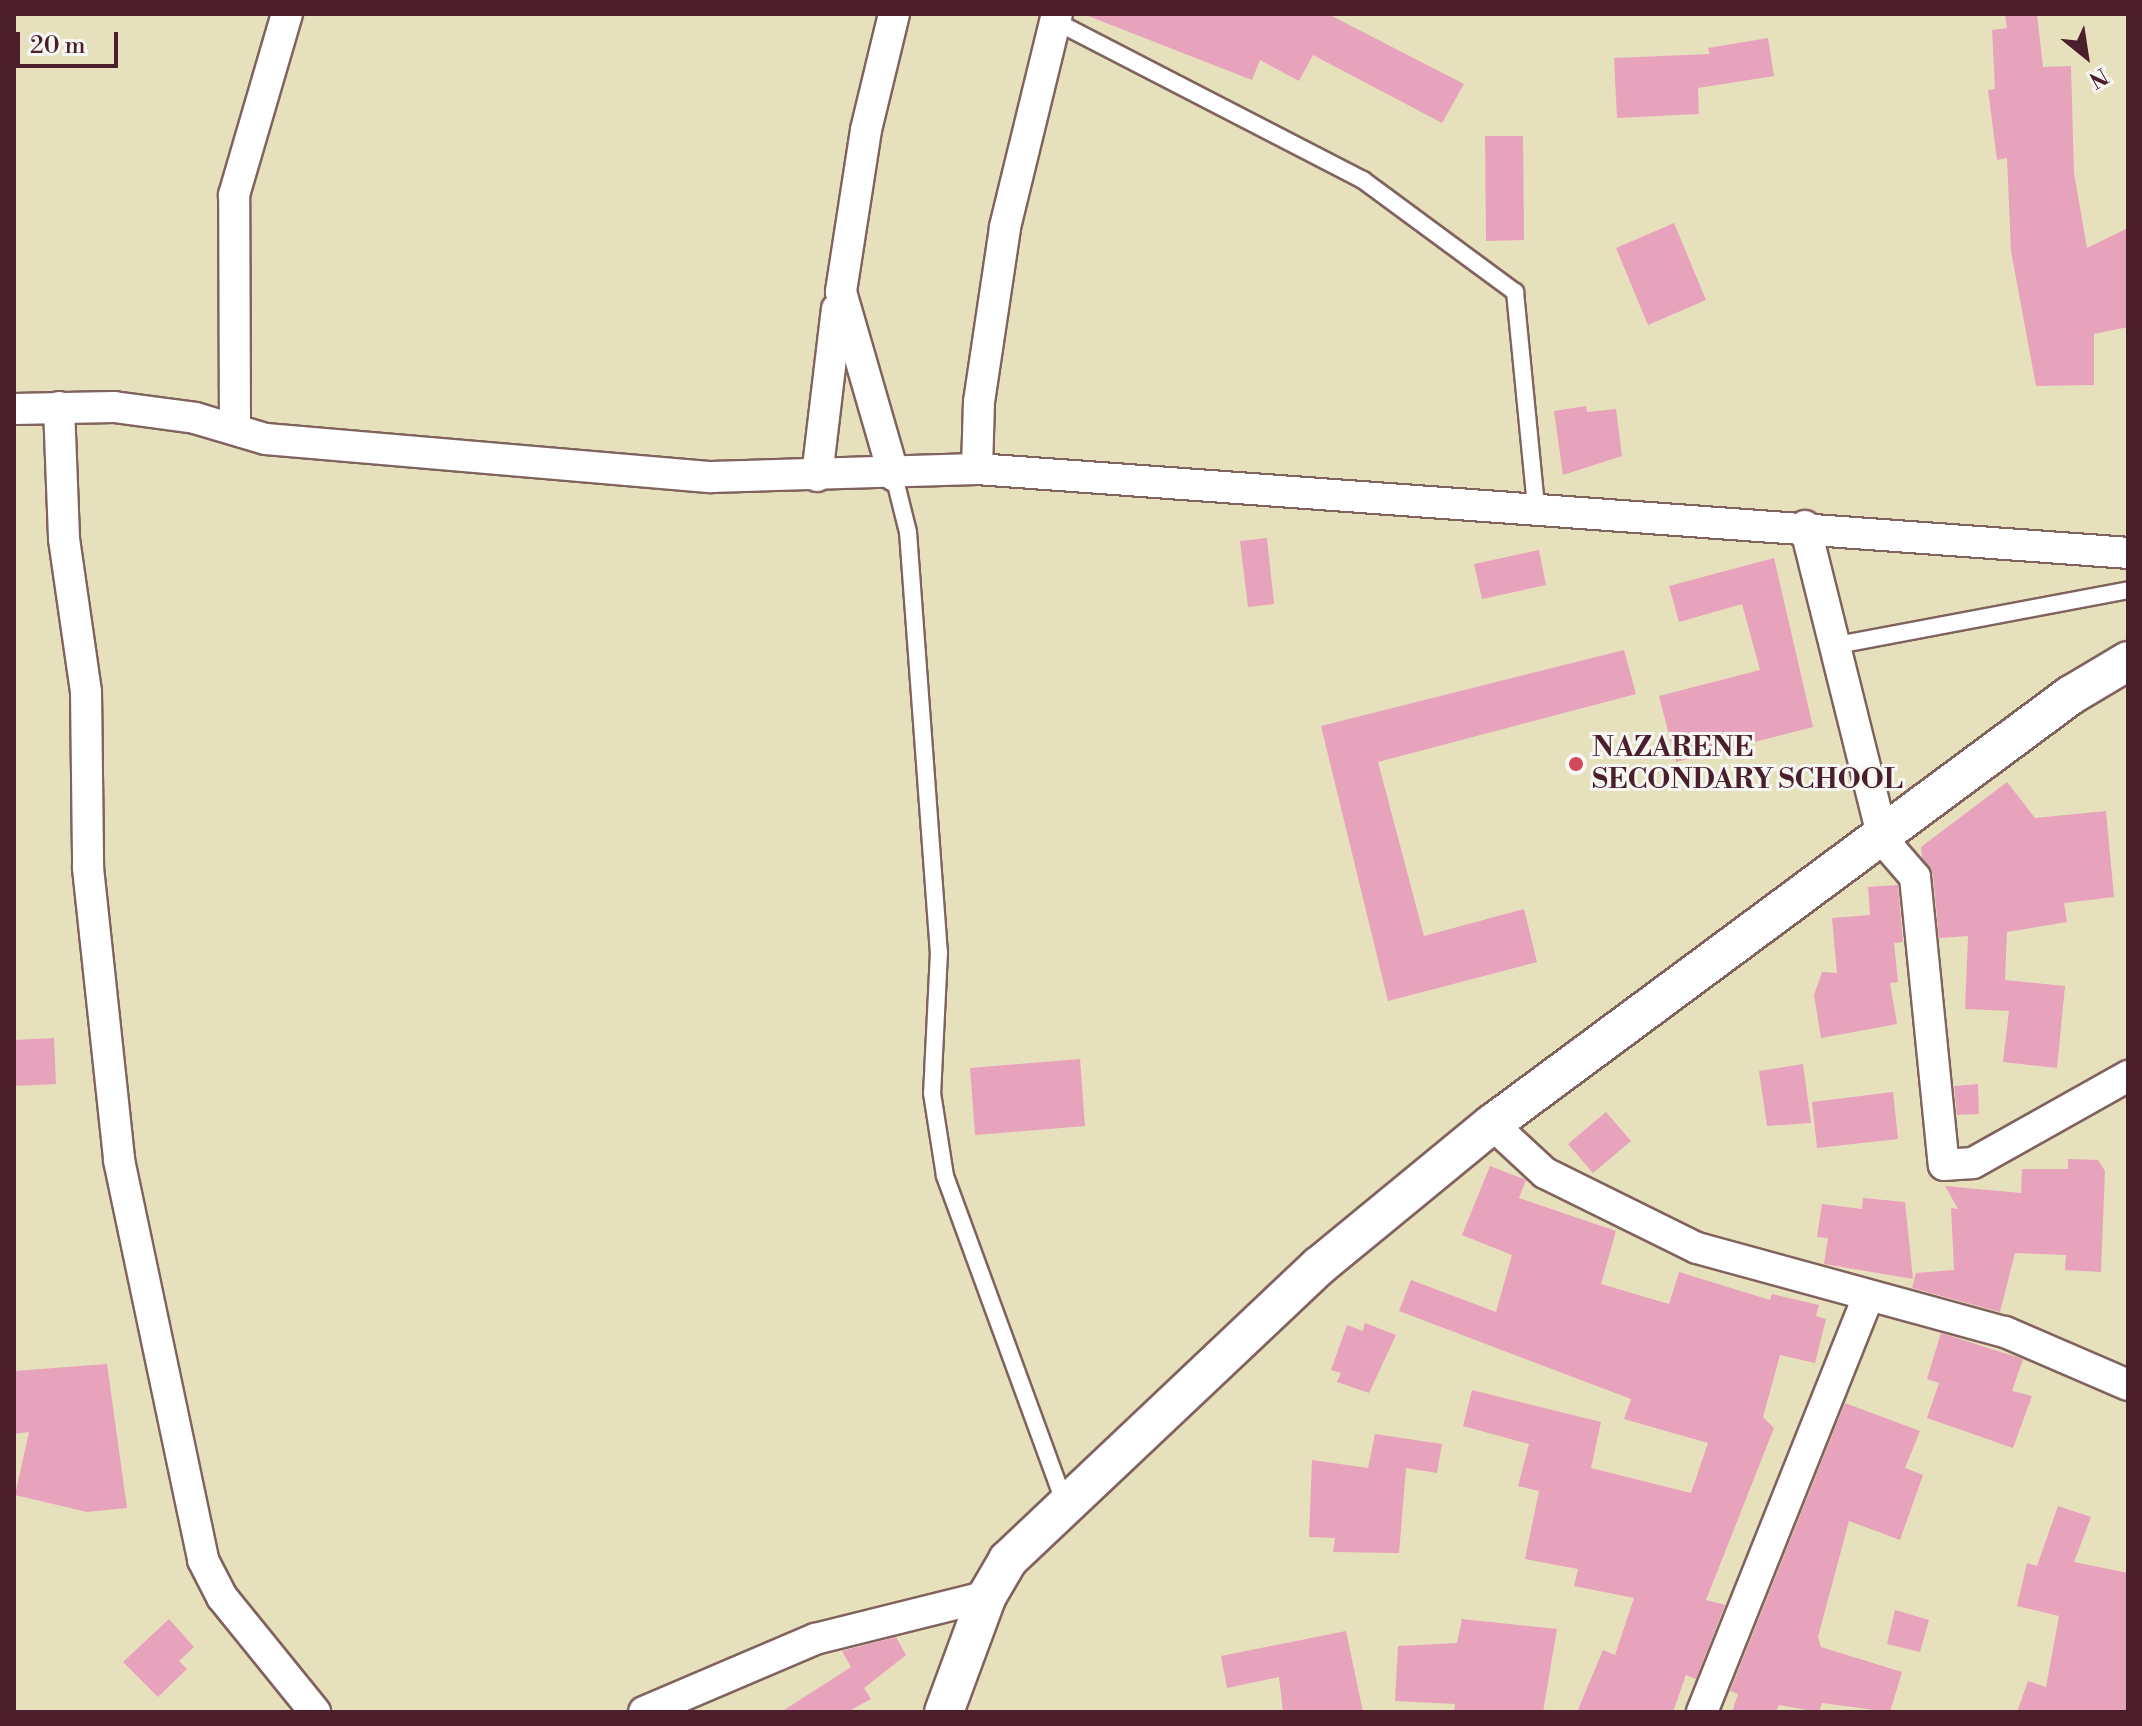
<!DOCTYPE html>
<style>
body{margin:0}
#map{position:relative;width:2142px;height:1726px;overflow:hidden;background:#e7e0bd;font-family:"Libre Bodoni",serif}
div>[style]{position:absolute}
[style*='--x']{left:calc(var(--x)*1px);top:calc(var(--y)*1px);width:calc(var(--w)*1px);rotate:calc(var(--a)*1deg)}
.building>*{inset:0;background:#e7a3bb}
.roads{filter:drop-shadow(2px 0 #81635e) drop-shadow(-2px 0 #81635e) drop-shadow(0 2px #81635e) drop-shadow(0 -2px #81635e)}
.service>*{height:16px;margin:-8px;padding:0 8px;transform-origin:8px;border-radius:8px;background:#fff}
.minor>*{height:30px;margin:-15px;padding:0 15px;transform-origin:15px;border-radius:15px;background:#fff}
.tertiary>*{height:38px;margin:-19px;padding:0 19px;transform-origin:19px;border-radius:19px;background:#fff}
.dots>*{width:22px;height:22px;translate:-50% -50%;box-sizing:border-box;border:4px solid #f6f6f2;border-radius:50%}
span{translate:-50% -50%;white-space:nowrap;text-align:center;line-height:1.15;-webkit-text-stroke:6px #f6f6f2;paint-order:stroke}
.poi-label{font-size:28px;color:#4a1f2b;font-weight:700}
.left{translate:0 -50%;text-align:left}
.frame{position:absolute;inset:0;border:16px solid #4a1f2b;pointer-events:none}
.north{position:absolute;left:2046px;top:16px;width:80px;height:80px;-webkit-text-stroke:6px #f6f6f2;paint-order:stroke;rotate:150deg;font-size:22px;font-weight:700;line-height:32px;text-align:center;color:#4a1f2b}
.north::after{content:'';display:block;margin:auto;width:28px;height:36px;background:#4a1f2b;clip-path:polygon(50% 0,100% 100%,50% 72%,0 100%)}
.scale{position:absolute;left:16px;top:32px;width:102px;height:36px;box-sizing:border-box;border:4px solid #4a1f2b;border-top:0;padding-left:10px;font-size:24px;line-height:28px;white-space:nowrap;color:#4a1f2b;-webkit-text-stroke:6px #f6f6f2;paint-order:stroke}
</style>
<div id="map">
<div class="building">
<i style="clip-path:polygon(1083px 14px,1328px 14px,1464px 84px,1442px 123px,1313px 55px,1299px 81px,1260px 60px,1252px 80px)"></i>
<i style="clip-path:polygon(2005px 14px,2037px 14px,2043px 67px,2071px 66px,2074px 173px,2087px 248px,2128px 228px,2128px 327px,2094px 334px,2094px 385px,2036px 386px,2011px 251px,2007px 158px,1997px 160px,1988px 90px,1995px 89px,1992px 30px,2007px 28px)"></i>
<i style="clip-path:polygon(1768px 38px,1774px 76px,1698px 88px,1699px 114px,1617px 118px,1614px 58px,1710px 54px,1708px 48px)"></i>
<i style="clip-path:polygon(1485px 136px,1523px 136px,1524px 240px,1486px 241px)"></i>
<i style="clip-path:polygon(1674px 223px,1706px 300px,1648px 325px,1616px 248px)"></i>
<i style="clip-path:polygon(1586px 406px,1587px 412px,1616px 409px,1622px 456px,1563px 475px,1554px 411px)"></i>
<i style="clip-path:polygon(1267px 538px,1274px 604px,1248px 607px,1240px 541px)"></i>
<i style="clip-path:polygon(1539px 550px,1546px 585px,1482px 599px,1474px 564px)"></i>
<i style="clip-path:polygon(1774px 558px,1813px 727px,1676px 762px,1659px 696px,1760px 670px,1742px 604px,1679px 622px,1669px 586px)"></i>
<i style="clip-path:polygon(1624px 650px,1636px 694px,1378px 762px,1424px 936px,1524px 909px,1537px 962px,1388px 1001px,1321px 726px)"></i>
<i style="clip-path:polygon(2007px 782px,2035px 818px,2106px 811px,2114px 897px,2064px 903px,2067px 922px,2007px 932px,2005px 980px,2065px 986px,2057px 1068px,2003px 1062px,2009px 1011px,1965px 1009px,1968px 936px,1939px 938px,1933px 875px,1922px 858px,1921px 847px)"></i>
<i style="clip-path:polygon(1898px 885px,1903px 942px,1894px 943px,1898px 982px,1890px 983px,1897px 1024px,1821px 1038px,1814px 995px,1822px 972px,1837px 973px,1832px 918px,1870px 915px,1868px 887px)"></i>
<i style="clip-path:polygon(54px 1038px,56px 1084px,14px 1086px,14px 1040px)"></i>
<i style="clip-path:polygon(1080px 1059px,1085px 1126px,975px 1135px,970px 1068px)"></i>
<i style="clip-path:polygon(1803px 1064px,1811px 1123px,1767px 1126px,1759px 1071px)"></i>
<i style="clip-path:polygon(1978px 1084px,1979px 1114px,1957px 1115px,1954px 1086px)"></i>
<i style="clip-path:polygon(1893px 1092px,1898px 1139px,1817px 1148px,1812px 1102px)"></i>
<i style="clip-path:polygon(1606px 1112px,1631px 1141px,1593px 1173px,1568px 1144px)"></i>
<i style="clip-path:polygon(2068px 1159px,2098px 1160px,2105px 1171px,2101px 1272px,2065px 1270px,2066px 1255px,2015px 1253px,2000px 1312px,1912px 1288px,1916px 1273px,1954px 1270px,1951px 1208px,1958px 1209px,1945px 1186px,2021px 1193px,2022px 1169px,2068px 1169px)"></i>
<i style="clip-path:polygon(1490px 1166px,1526px 1180px,1519px 1198px,1616px 1231px,1601px 1284px,1669px 1304px,1679px 1272px,1770px 1300px,1772px 1294px,1819px 1305px,1816px 1316px,1826px 1319px,1815px 1363px,1780px 1355px,1763px 1417px,1774px 1428px,1706px 1600px,1725px 1605px,1696px 1679px,1686px 1675px,1673px 1712px,1577px 1712px,1603px 1650px,1615px 1655px,1634px 1598px,1574px 1586px,1578px 1569px,1525px 1559px,1539px 1491px,1518px 1486px,1529px 1444px,1463px 1426px,1472px 1390px,1601px 1422px,1591px 1468px,1691px 1493px,1708px 1443px,1624px 1419px,1631px 1399px,1399px 1311px,1411px 1280px,1496px 1312px,1512px 1255px,1462px 1235px)"></i>
<i style="clip-path:polygon(1863px 1198px,1905px 1202px,1913px 1279px,1824px 1264px,1828px 1238px,1817px 1237px,1822px 1204px,1862px 1209px)"></i>
<i style="clip-path:polygon(1365px 1323px,1396px 1335px,1369px 1393px,1337px 1382px,1341px 1373px,1331px 1370px,1347px 1325px,1363px 1331px)"></i>
<i style="clip-path:polygon(1941px 1333px,2023px 1359px,2012px 1391px,2032px 1396px,2013px 1448px,1927px 1418px,1939px 1383px,1927px 1379px)"></i>
<i style="clip-path:polygon(107px 1364px,127px 1508px,87px 1512px,15px 1495px,29px 1432px,14px 1434px,14px 1371px)"></i>
<i style="clip-path:polygon(1845px 1403px,1920px 1431px,1905px 1468px,1923px 1475px,1900px 1540px,1849px 1521px,1818px 1637px,1821px 1647px,1902px 1672px,1890px 1712px,1822px 1703px,1819px 1712px,1779px 1705px,1776px 1712px,1732px 1712px,1738px 1694px,1730px 1691px)"></i>
<i style="clip-path:polygon(1375px 1434px,1442px 1444px,1437px 1473px,1406px 1468px,1399px 1553px,1333px 1552px,1335px 1538px,1309px 1537px,1312px 1460px,1368px 1468px)"></i>
<i style="clip-path:polygon(2058px 1506px,2091px 1517px,2074px 1562px,2128px 1573px,2128px 1712px,2017px 1712px,2028px 1681px,2046px 1687px,2059px 1616px,2017px 1606px,2027px 1563px,2037px 1566px)"></i>
<i style="clip-path:polygon(1895px 1610px,1929px 1620px,1920px 1652px,1887px 1644px)"></i>
<i style="clip-path:polygon(169px 1619px,194px 1647px,179px 1661px,187px 1669px,158px 1697px,123px 1662px)"></i>
<i style="clip-path:polygon(1462px 1619px,1557px 1629px,1543px 1712px,1454px 1712px,1455px 1704px,1395px 1701px,1398px 1646px,1457px 1643px)"></i>
<i style="clip-path:polygon(1346px 1631px,1363px 1712px,1283px 1712px,1279px 1677px,1227px 1688px,1221px 1656px)"></i>
<i style="clip-path:polygon(896px 1637px,906px 1655px,864px 1688px,871px 1699px,847px 1712px,781px 1712px,851px 1667px,842px 1651px)"></i>
</div>
<div class="roads">
<div class="service">
<i style="--x:1055;--y:21;--w:347;--a:27.3"></i>
<i style="--x:1363;--y:180;--w:189;--a:36.4"></i>
<i style="--x:1515;--y:292;--w:217;--a:84.4"></i>
<i style="--x:894;--y:476;--w:58;--a:76"></i>
<i style="--x:908;--y:532;--w:421;--a:85.8"></i>
<i style="--x:939;--y:952;--w:141;--a:92.8"></i>
<i style="--x:932;--y:1093;--w:84;--a:81.1"></i>
<i style="--x:945;--y:1176;--w:349;--a:69.9"></i>
<i style="--x:1838;--y:645;--w:295;--a:-10.7"></i>
</div>
<div class="minor">
<i style="--x:894;--y:14;--w:119;--a:103.6"></i>
<i style="--x:866;--y:130;--w:164;--a:98.8"></i>
<i style="--x:841;--y:292;--w:191;--a:73.9"></i>
<i style="--x:59;--y:407;--w:132;--a:87.8"></i>
<i style="--x:64;--y:539;--w:155;--a:81.8"></i>
<i style="--x:86;--y:692;--w:176;--a:89.3"></i>
<i style="--x:88;--y:868;--w:294;--a:83.9"></i>
<i style="--x:119;--y:1160;--w:409;--a:78.1"></i>
<i style="--x:203;--y:1560;--w:42;--a:62.8"></i>
<i style="--x:222;--y:1597;--w:148;--a:51"></i>
<i style="--x:14;--y:409;--w:100;--a:-1.1"></i>
<i style="--x:114;--y:407;--w:82;--a:7.7"></i>
<i style="--x:195;--y:418;--w:74;--a:16.5"></i>
<i style="--x:266;--y:439;--w:447;--a:4.9"></i>
<i style="--x:711;--y:477;--w:266;--a:-1.7"></i>
<i style="--x:977;--y:469;--w:1154;--a:4.17"></i>
<i style="--x:235;--y:428;--w:233;--a:-90.2"></i>
<i style="--x:234;--y:195;--w:189;--a:-73.7"></i>
<i style="--x:977;--y:469;--w:67;--a:-88.3"></i>
<i style="--x:979;--y:402;--w:177;--a:-81.5"></i>
<i style="--x:1005;--y:227;--w:219;--a:-76.3"></i>
<i style="--x:817;--y:476;--w:168;--a:-83.2"></i>
<i style="--x:1805;--y:526;--w:324;--a:76"></i>
<i style="--x:1883;--y:840;--w:49;--a:49.1"></i>
<i style="--x:1915;--y:877;--w:289;--a:84.3"></i>
<i style="--x:1944;--y:1165;--w:29;--a:-4"></i>
<i style="--x:1973;--y:1163;--w:178;--a:-29.3"></i>
<i style="--x:1492;--y:1124;--w:72;--a:42.8"></i>
<i style="--x:1545;--y:1173;--w:169;--a:26.3"></i>
<i style="--x:1697;--y:1248;--w:319;--a:15.3"></i>
<i style="--x:2005;--y:1332;--w:134;--a:23.3"></i>
<i style="--x:644;--y:1712;--w:186;--a:-23.1"></i>
<i style="--x:815;--y:1639;--w:177;--a:-14"></i>
<i style="--x:1702;--y:1712;--w:445;--a:-68.2"></i>
</div>
<div class="tertiary">
<i style="--x:944;--y:1712;--w:124;--a:-69.7"></i>
<i style="--x:987;--y:1596;--w:42;--a:-59.7"></i>
<i style="--x:1008;--y:1560;--w:428;--a:-43.4"></i>
<i style="--x:1319;--y:1266;--w:224;--a:-39.4"></i>
<i style="--x:1492;--y:1124;--w:721;--a:-36.54"></i>
<i style="--x:2071;--y:695;--w:66;--a:-30.8"></i>
</div>
</div>
<div class="dots">
<i style="left:1576px;top:764px;background:#d1495b"></i>
</div>
<div class="poi-label">
<span class="left" style="left:1592px;top:764px">NAZARENE<br>SECONDARY SCHOOL</span>
</div>
<div class="frame"></div>
<div class="north">N</div>
<div class="scale">20 m</div>
</div>
